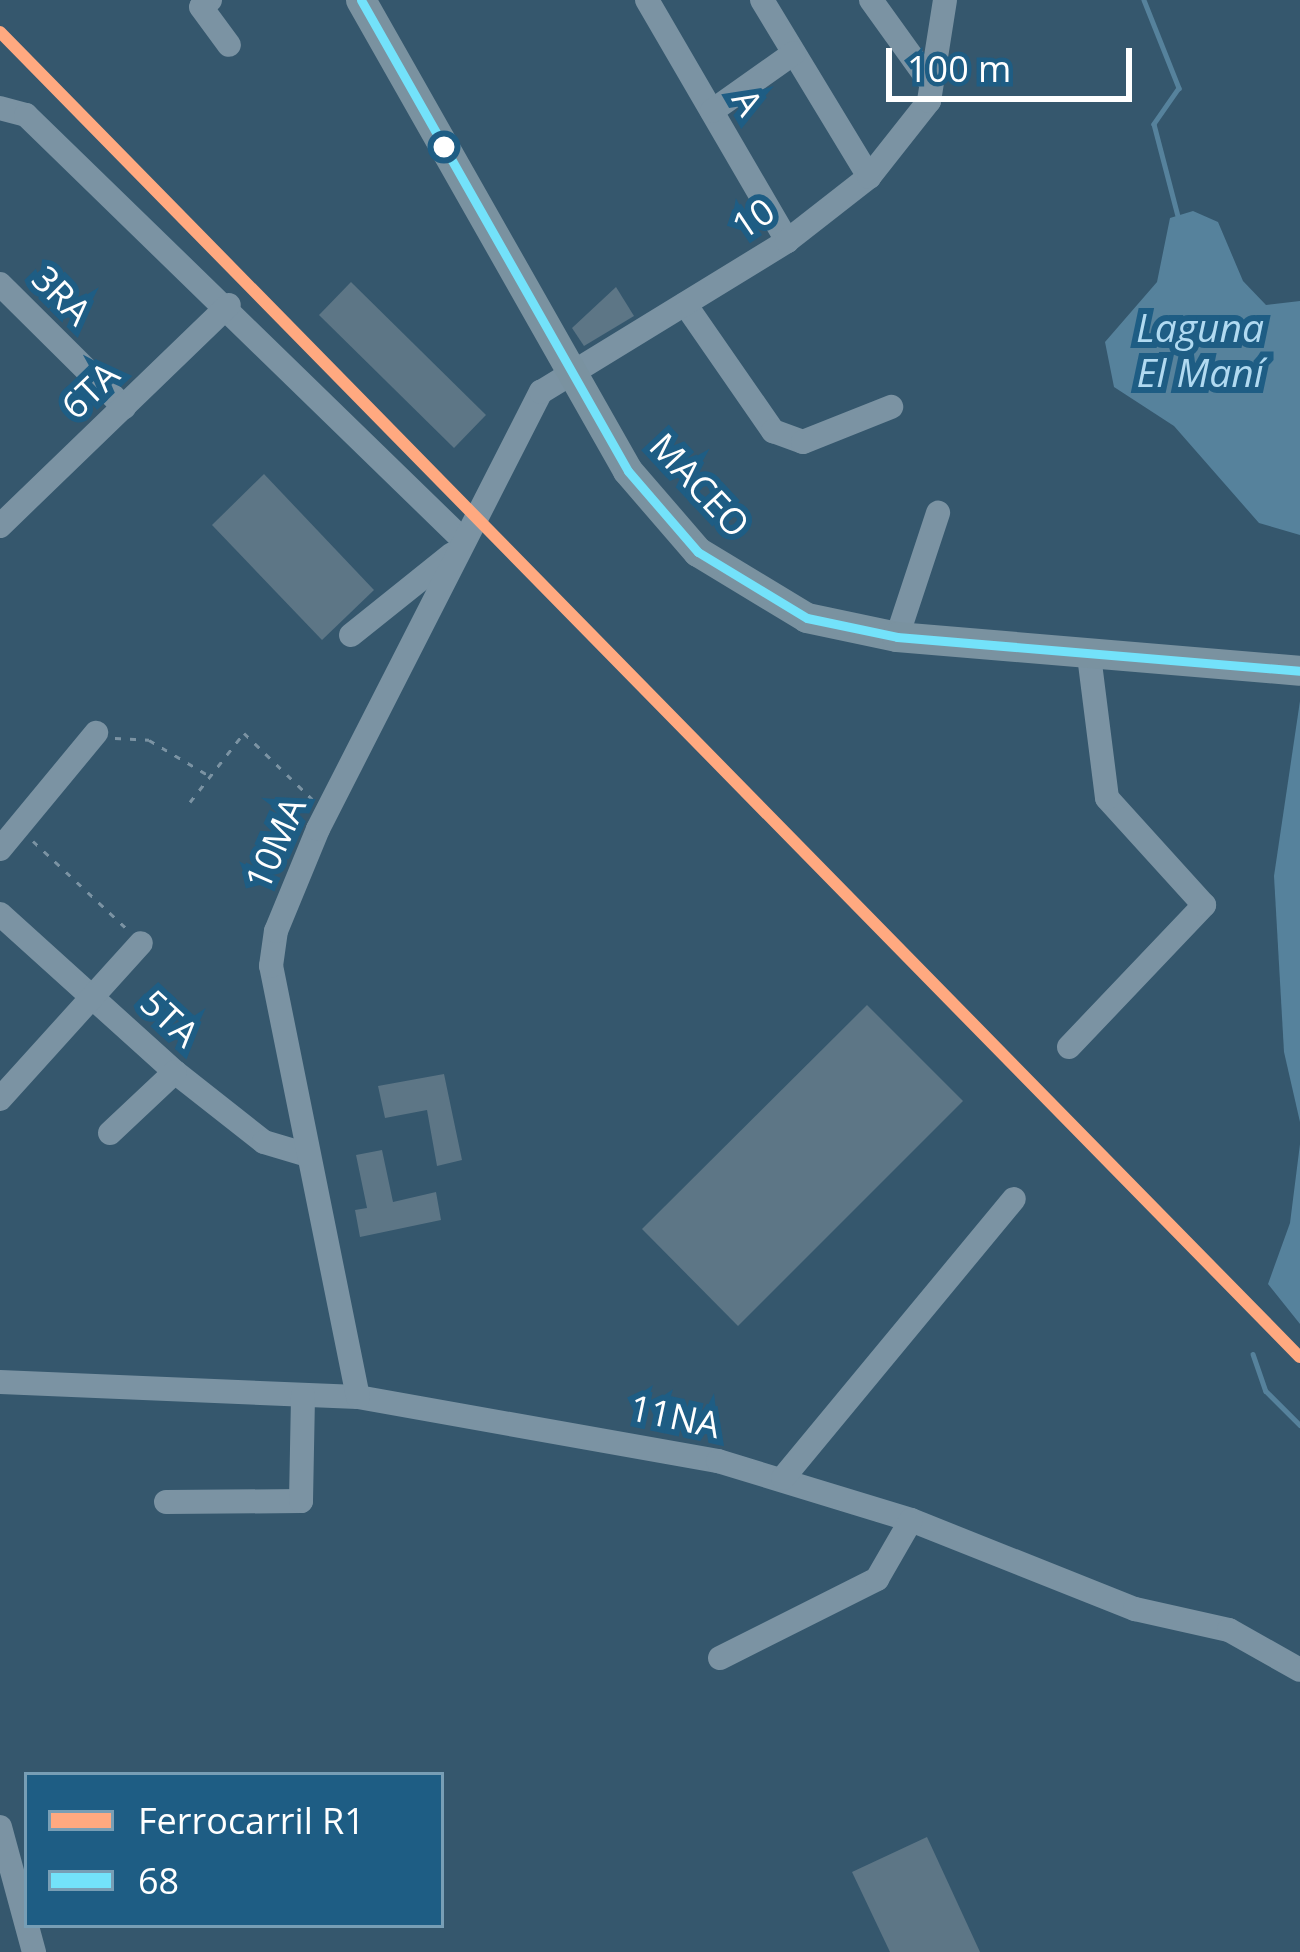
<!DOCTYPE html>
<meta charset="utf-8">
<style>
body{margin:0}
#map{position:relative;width:1300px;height:1952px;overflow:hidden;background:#35576d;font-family:"Open Sans",sans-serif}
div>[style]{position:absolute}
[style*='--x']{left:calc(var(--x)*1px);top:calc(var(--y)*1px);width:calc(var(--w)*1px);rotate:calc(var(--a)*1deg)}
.water>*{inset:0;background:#56829c}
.stream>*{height:4.5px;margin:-2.25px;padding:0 2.25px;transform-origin:2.25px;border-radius:2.25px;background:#56829c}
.building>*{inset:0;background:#5d7686}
.path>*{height:3px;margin-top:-1.5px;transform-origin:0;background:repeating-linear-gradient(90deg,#7b93a3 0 6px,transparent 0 15px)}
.minor>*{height:24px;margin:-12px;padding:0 12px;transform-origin:12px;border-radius:12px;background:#7b93a3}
.major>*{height:30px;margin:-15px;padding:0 15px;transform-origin:15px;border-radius:15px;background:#7a92a0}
.bus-1>*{height:9px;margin:-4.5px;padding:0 4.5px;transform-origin:4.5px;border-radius:4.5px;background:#73e2fa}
.rail-1>*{height:12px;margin:-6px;padding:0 6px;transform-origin:6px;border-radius:6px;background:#ffa980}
.dots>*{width:33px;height:33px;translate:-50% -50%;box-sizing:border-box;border:6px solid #1e5d84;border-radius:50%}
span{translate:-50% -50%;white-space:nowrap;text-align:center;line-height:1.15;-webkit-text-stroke:12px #1e5d84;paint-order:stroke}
.street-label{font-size:36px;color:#fff}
.water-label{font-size:39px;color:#b1daf1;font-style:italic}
.legend{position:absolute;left:24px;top:1772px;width:420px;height:156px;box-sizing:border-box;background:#1e5d84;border:3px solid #789eb5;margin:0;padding:15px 21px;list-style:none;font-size:36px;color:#fff}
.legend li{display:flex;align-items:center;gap:24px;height:60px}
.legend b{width:60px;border:3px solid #789eb5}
.scale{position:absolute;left:886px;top:48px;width:246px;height:54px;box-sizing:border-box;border:6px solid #fff;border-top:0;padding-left:15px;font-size:36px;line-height:42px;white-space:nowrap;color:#fff;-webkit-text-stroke:9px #1e5d84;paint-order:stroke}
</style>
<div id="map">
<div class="water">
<i style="clip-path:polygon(1193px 211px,1218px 222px,1243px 281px,1266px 305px,1300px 301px,1300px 535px,1259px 523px,1174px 426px,1114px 387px,1105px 342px,1157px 282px,1170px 218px)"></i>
<i style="clip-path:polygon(1300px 701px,1300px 1122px,1284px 1052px,1274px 876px)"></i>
<i style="clip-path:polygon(1300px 1144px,1300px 1324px,1268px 1284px,1290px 1223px)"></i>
</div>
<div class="stream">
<i style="--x:1144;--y:0;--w:95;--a:68.3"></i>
<i style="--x:1179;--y:88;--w:44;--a:124.8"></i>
<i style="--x:1154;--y:124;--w:95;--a:75.4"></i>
<i style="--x:1253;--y:1354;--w:39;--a:71"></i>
<i style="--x:1266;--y:1391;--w:48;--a:45"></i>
</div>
<div class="building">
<i style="clip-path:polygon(351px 282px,486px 415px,454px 448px,319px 315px)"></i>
<i style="clip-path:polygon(616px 287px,634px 316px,584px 346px,572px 328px)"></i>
<i style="clip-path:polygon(264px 474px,374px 590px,322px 640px,212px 525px)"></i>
<i style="clip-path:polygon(867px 1005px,963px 1101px,738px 1326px,642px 1229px)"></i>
<i style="clip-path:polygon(444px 1074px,462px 1160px,437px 1166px,427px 1110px,385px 1118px,378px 1086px)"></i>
<i style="clip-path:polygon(382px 1150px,393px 1202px,436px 1192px,441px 1220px,360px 1237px,355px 1210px,367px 1208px,356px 1155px)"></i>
<i style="clip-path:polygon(927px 1837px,980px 1952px,890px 1952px,852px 1872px)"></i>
</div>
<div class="path">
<i style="--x:115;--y:738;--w:34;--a:3"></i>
<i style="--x:149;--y:740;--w:69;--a:30.7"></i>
<i style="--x:190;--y:802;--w:88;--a:-52"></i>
<i style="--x:244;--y:733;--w:95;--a:44.1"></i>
<i style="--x:33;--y:841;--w:129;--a:43.1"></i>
</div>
<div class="minor">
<i style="--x:210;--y:0;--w:11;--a:142"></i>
<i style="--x:201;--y:7;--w:47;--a:53.6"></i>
<i style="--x:647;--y:0;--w:279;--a:59.8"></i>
<i style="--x:762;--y:0;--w:207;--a:58.8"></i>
<i style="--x:871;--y:0;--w:96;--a:54.3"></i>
<i style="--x:0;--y:108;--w:27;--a:15"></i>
<i style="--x:26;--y:115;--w:608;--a:44.2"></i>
<i style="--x:712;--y:111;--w:100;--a:-35.3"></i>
<i style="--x:0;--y:284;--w:175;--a:44.8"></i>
<i style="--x:685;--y:304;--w:155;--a:55.3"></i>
<i style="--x:773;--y:431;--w:32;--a:20"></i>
<i style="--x:803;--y:442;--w:95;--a:-21.7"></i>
<i style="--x:0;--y:526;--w:318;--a:-44"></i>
<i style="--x:351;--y:635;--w:129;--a:-38.7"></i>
<i style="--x:897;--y:637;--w:131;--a:-71.7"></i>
<i style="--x:0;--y:849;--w:151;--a:-50.4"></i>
<i style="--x:0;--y:914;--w:236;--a:42.1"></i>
<i style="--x:175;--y:1072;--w:113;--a:38.2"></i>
<i style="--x:264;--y:1142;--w:42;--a:16.7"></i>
<i style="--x:1069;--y:1047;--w:196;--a:-46.4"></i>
<i style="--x:1204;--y:905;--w:144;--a:-132.2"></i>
<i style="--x:1107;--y:798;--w:143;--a:-97.2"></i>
<i style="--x:0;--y:1099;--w:210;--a:-47.9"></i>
<i style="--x:110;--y:1133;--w:89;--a:-43.2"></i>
<i style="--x:0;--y:1382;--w:358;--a:2.4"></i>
<i style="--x:358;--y:1397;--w:366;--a:10.1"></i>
<i style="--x:718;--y:1461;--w:202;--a:17"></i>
<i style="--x:911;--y:1520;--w:241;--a:21.7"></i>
<i style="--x:1135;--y:1609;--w:96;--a:12.6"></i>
<i style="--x:1229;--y:1630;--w:81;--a:29.4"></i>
<i style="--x:358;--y:1397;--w:440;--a:-101.4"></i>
<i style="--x:271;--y:966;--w:35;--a:-82"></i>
<i style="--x:276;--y:931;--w:110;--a:-67.6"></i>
<i style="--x:318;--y:829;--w:491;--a:-63"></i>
<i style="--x:541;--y:392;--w:289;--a:-31.5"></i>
<i style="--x:787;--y:241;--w:104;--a:-38"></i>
<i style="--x:869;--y:177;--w:97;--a:-51.7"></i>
<i style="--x:929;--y:101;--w:102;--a:-81"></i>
<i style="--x:783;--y:1478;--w:362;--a:-50.4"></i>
<i style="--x:166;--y:1502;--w:135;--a:-0.4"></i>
<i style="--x:301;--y:1501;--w:106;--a:-88.9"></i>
<i style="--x:720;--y:1658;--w:176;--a:-26.7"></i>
<i style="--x:877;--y:1579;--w:68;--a:-60"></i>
<i style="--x:0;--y:1827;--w:130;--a:74.8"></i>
</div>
<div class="major">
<i style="--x:361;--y:0;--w:541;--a:60.45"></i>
<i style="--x:628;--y:471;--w:107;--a:49.2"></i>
<i style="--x:698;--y:552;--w:127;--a:31.2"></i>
<i style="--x:807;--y:618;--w:92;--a:11.9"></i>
<i style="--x:897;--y:637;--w:404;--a:4.8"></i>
</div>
<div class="bus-1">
<i style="--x:361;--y:0;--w:541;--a:60.45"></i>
<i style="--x:628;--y:471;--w:107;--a:49.2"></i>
<i style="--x:698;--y:552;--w:127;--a:31.2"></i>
<i style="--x:807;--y:618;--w:92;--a:11.9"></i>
<i style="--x:897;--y:637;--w:404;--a:4.8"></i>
</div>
<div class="rail-1">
<i style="--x:0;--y:32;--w:1856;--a:45.55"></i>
</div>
<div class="dots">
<i style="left:444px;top:147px;background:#fff"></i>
</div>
<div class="street-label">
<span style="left:748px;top:102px;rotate:60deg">A</span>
<span style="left:753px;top:218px;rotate:-34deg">10</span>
<span style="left:62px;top:295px;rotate:45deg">3RA</span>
<span style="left:90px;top:390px;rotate:-44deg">6TA</span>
<span style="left:700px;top:485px;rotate:47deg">MACEO</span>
<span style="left:275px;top:843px;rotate:-66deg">10MA</span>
<span style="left:170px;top:1018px;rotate:43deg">5TA</span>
<span style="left:675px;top:1416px;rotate:12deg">11NA</span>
</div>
<div class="water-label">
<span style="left:1200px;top:350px">Laguna<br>El Maní</span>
</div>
<ul class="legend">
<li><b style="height:15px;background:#ffa980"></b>Ferrocarril R1</li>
<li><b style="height:15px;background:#73e2fa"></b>68</li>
</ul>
<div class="scale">100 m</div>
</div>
